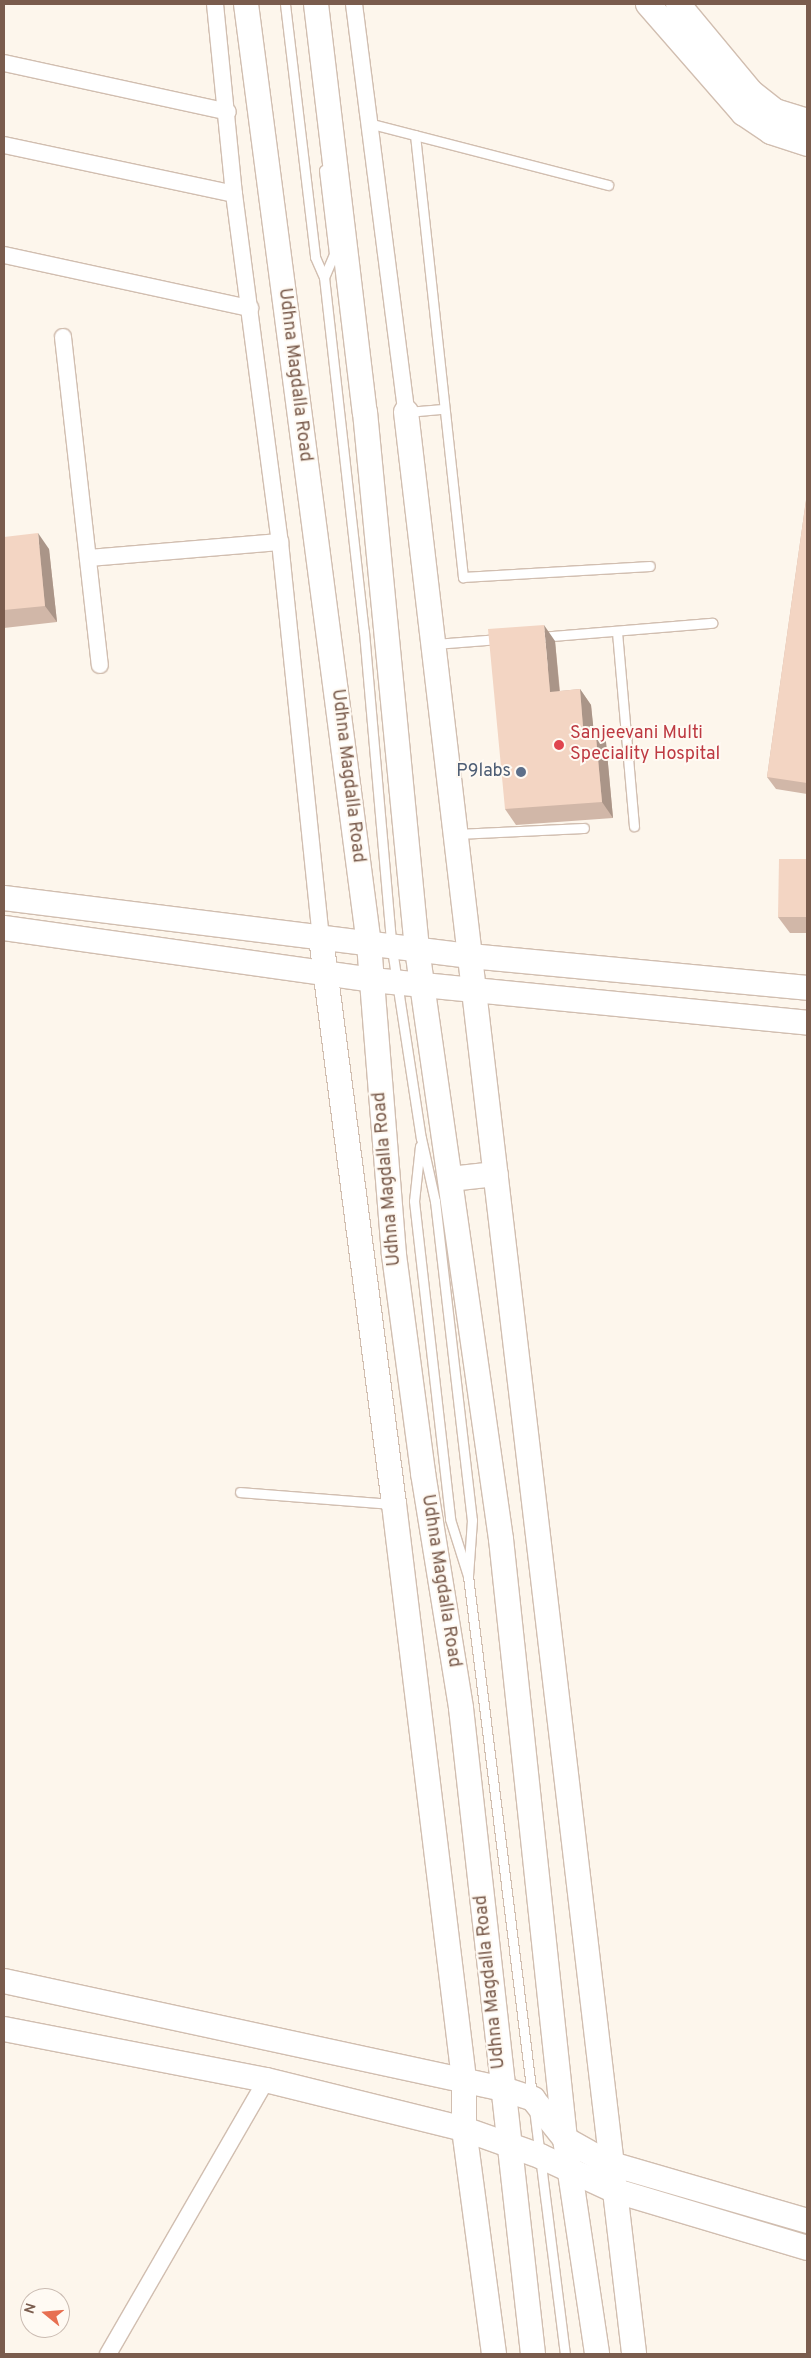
<!DOCTYPE html>
<style>
body{margin:0}
#map{position:relative;width:811px;height:2358px;overflow:hidden;background:#fdf6ec;font-family:Overpass,sans-serif}
div>[style]{position:absolute}
[style*='--x']{left:calc(var(--x)*1px);top:calc(var(--y)*1px);width:calc(var(--w)*1px);rotate:calc(var(--a)*1deg)}
.roads{filter:drop-shadow(1px 0 #d1beb0) drop-shadow(-1px 0 #d1beb0) drop-shadow(0 1px #d1beb0) drop-shadow(0 -1px #d1beb0)}
.lane>*{height:9px;margin:-4.5px;padding:0 4.5px;transform-origin:4.5px;border-radius:4.5px;background:#fff}
.street>*{height:16px;margin:-8px;padding:0 8px;transform-origin:8px;border-radius:8px;background:#fff}
.secondary>*{height:24px;margin:-12px;padding:0 12px;transform-origin:12px;border-radius:12px;background:#fff}
.wall>*{inset:0;background:#d1b7a8}
.shaded-wall>*{inset:0;background:#aa9588}
.building>*{inset:0;background:#f3d5c3}
.dots>*{width:14px;height:14px;translate:-50% -50%;box-sizing:border-box;border:2px solid #fffaf3;border-radius:50%}
span{translate:-50% -50%;white-space:nowrap;text-align:center;line-height:1.15;-webkit-text-stroke:4px #fffaf3;paint-order:stroke}
.street-label{font-size:18px;color:#7a5c4d}
.health-label{font-size:18px;color:#be3a42}
.left{translate:0 -50%;text-align:left}
.service-label{font-size:18px;color:#4e5e75}
.right{translate:-100% -50%;text-align:right}
.frame{position:absolute;inset:0;border:5px solid #7a5c4d;pointer-events:none}
.north{position:absolute;left:20px;top:2288px;width:50px;height:50px;box-sizing:border-box;background:#fffaf3;border:1px solid #cabbb1;border-radius:50%;rotate:287deg;font-size:14px;font-weight:700;line-height:20px;text-align:center;color:#7a5c4d}
.north::after{content:'';display:block;margin:auto;width:18px;height:22px;background:#e76f51;clip-path:polygon(50% 0,100% 100%,50% 72%,0 100%)}
</style>
<div id="map">
<div class="roads">
<div class="lane">
<i style="--x:285;--y:4;--w:255;--a:83.2"></i>
<i style="--x:315;--y:257;--w:22;--a:66"></i>
<i style="--x:324;--y:277;--w:357;--a:83.6"></i>
<i style="--x:364;--y:632;--w:312;--a:85"></i>
<i style="--x:391;--y:943;--w:197;--a:81.3"></i>
<i style="--x:421;--y:1138;--w:65;--a:77.5"></i>
<i style="--x:435;--y:1201;--w:321;--a:83.4"></i>
<i style="--x:472;--y:1520;--w:56;--a:94.1"></i>
<i style="--x:372;--y:124;--w:244;--a:14.5"></i>
<i style="--x:415;--y:135;--w:445;--a:83.8"></i>
<i style="--x:463;--y:577;--w:187;--a:-3.4"></i>
<i style="--x:324;--y:170;--w:85;--a:83.2"></i>
<i style="--x:334;--y:254;--w:25;--a:113"></i>
<i style="--x:407;--y:412;--w:36;--a:-5"></i>
<i style="--x:617;--y:632;--w:195;--a:85"></i>
<i style="--x:540;--y:637;--w:173;--a:-4.7"></i>
<i style="--x:435;--y:644;--w:64;--a:-4.5"></i>
<i style="--x:456;--y:834;--w:128;--a:-2.7"></i>
<i style="--x:420;--y:1146;--w:55;--a:96.2"></i>
<i style="--x:414;--y:1201;--w:320;--a:83.5"></i>
<i style="--x:450;--y:1519;--w:60;--a:72.5"></i>
<i style="--x:468;--y:1576;--w:524;--a:82.98"></i>
<i style="--x:240;--y:1492;--w:154;--a:4.5"></i>
<i style="--x:534;--y:2109;--w:247;--a:82.8"></i>
</div>
<div class="street">
<i style="--x:215;--y:4;--w:191;--a:84.3"></i>
<i style="--x:234;--y:194;--w:351;--a:82.5"></i>
<i style="--x:280;--y:542;--w:398;--a:84.1"></i>
<i style="--x:354;--y:4;--w:411;--a:82.7"></i>
<i style="--x:4;--y:63;--w:229;--a:12.3"></i>
<i style="--x:4;--y:145;--w:235;--a:12"></i>
<i style="--x:4;--y:255;--w:252;--a:12.2"></i>
<i style="--x:63;--y:337;--w:330;--a:83.6"></i>
<i style="--x:88;--y:558;--w:193;--a:-4.8"></i>
<i style="--x:108;--y:2354;--w:316;--a:-60"></i>
</div>
<div class="secondary">
<i style="--x:246;--y:4;--w:948;--a:82.55"></i>
<i style="--x:369;--y:944;--w:312;--a:85.4"></i>
<i style="--x:394;--y:1255;--w:220;--a:82.4"></i>
<i style="--x:423;--y:1473;--w:238;--a:80.8"></i>
<i style="--x:461;--y:1708;--w:650;--a:83.64"></i>
<i style="--x:316;--y:4;--w:411;--a:83.2"></i>
<i style="--x:365;--y:412;--w:540;--a:84.47"></i>
<i style="--x:417;--y:949;--w:596;--a:81.9"></i>
<i style="--x:501;--y:1539;--w:603;--a:83.91"></i>
<i style="--x:565;--y:2139;--w:217;--a:81.5"></i>
<i style="--x:648;--y:4;--w:145;--a:48.9"></i>
<i style="--x:743;--y:113;--w:34;--a:34"></i>
<i style="--x:771;--y:132;--w:38;--a:18"></i>
<i style="--x:678;--y:4;--w:114;--a:50.3"></i>
<i style="--x:751;--y:92;--w:31;--a:38"></i>
<i style="--x:775;--y:111;--w:34;--a:17"></i>
<i style="--x:406;--y:412;--w:1955;--a:83.3"></i>
<i style="--x:4;--y:898;--w:470;--a:7.1"></i>
<i style="--x:470;--y:956;--w:339;--a:5.4"></i>
<i style="--x:4;--y:928;--w:372;--a:8"></i>
<i style="--x:372;--y:980;--w:437;--a:5.6"></i>
<i style="--x:321;--y:938;--w:571;--a:82.65"></i>
<i style="--x:394;--y:1504;--w:579;--a:83.06"></i>
<i style="--x:464;--y:2079;--w:50;--a:90"></i>
<i style="--x:464;--y:2129;--w:227;--a:82.4"></i>
<i style="--x:450;--y:1179;--w:46;--a:-6.2"></i>
<i style="--x:4;--y:1981;--w:511;--a:12.21"></i>
<i style="--x:503;--y:2089;--w:32;--a:18"></i>
<i style="--x:533;--y:2099;--w:51;--a:51.3"></i>
<i style="--x:565;--y:2139;--w:49;--a:29.2"></i>
<i style="--x:608;--y:2163;--w:207;--a:16.2"></i>
<i style="--x:4;--y:2029;--w:267;--a:11"></i>
<i style="--x:266;--y:2080;--w:204;--a:13.9"></i>
<i style="--x:464;--y:2129;--w:81;--a:19.6"></i>
<i style="--x:540;--y:2156;--w:81;--a:25"></i>
<i style="--x:613;--y:2190;--w:202;--a:16.6"></i>
</div>
</div>
<div class="wall">
<i style="clip-path:polygon(807px 493px,807px 794px,776px 789px,767px 777px)"></i>
<i style="clip-path:polygon(4px 537px,49px 549px,57px 622px,4px 628px)"></i>
<i style="clip-path:polygon(555px 641px,560px 691px,580px 689px,591px 705px,593px 726px,595px 726px,606px 742px,613px 818px,516px 825px,505px 809px)"></i>
<i style="clip-path:polygon(807px 859px,807px 933px,790px 933px,778px 917px)"></i>
</div>
<div class="shaded-wall">
<i style="clip-path:polygon(38px 533px,49px 549px,57px 622px,45px 606px)"></i>
<i style="clip-path:polygon(544px 625px,555px 641px,561px 708px,550px 692px)"></i>
<i style="clip-path:polygon(580px 689px,591px 705px,595px 743px,583px 727px)"></i>
<i style="clip-path:polygon(595px 726px,606px 742px,613px 818px,602px 802px)"></i>
</div>
<div class="building">
<i style="clip-path:polygon(807px 493px,807px 783px,767px 777px)"></i>
<i style="clip-path:polygon(38px 533px,45px 606px,4px 610px,4px 537px)"></i>
<i style="clip-path:polygon(544px 625px,550px 692px,580px 689px,583px 727px,595px 726px,602px 802px,505px 809px,488px 629px)"></i>
<i style="clip-path:polygon(779px 859px,807px 859px,807px 917px,778px 917px)"></i>
</div>
<div class="dots">
<i style="left:559px;top:745px;background:#e0444e"></i>
<i style="left:521px;top:772px;background:#5c6f8a"></i>
</div>
<div class="street-label">
<span style="left:294px;top:375px;rotate:83deg">Udhna Magdalla Road</span>
<span style="left:347px;top:776px;rotate:83deg">Udhna Magdalla Road</span>
<span style="left:388px;top:1179px;rotate:-95deg">Udhna Magdalla Road</span>
<span style="left:440px;top:1581px;rotate:81deg">Udhna Magdalla Road</span>
<span style="left:491px;top:1982px;rotate:-96deg">Udhna Magdalla Road</span>
</div>
<div class="health-label">
<span class="left" style="left:570px;top:745px">Sanjeevani Multi<br>Speciality Hospital</span>
</div>
<div class="service-label">
<span class="right" style="left:511px;top:772px">P9labs</span>
</div>
<div class="frame"></div>
<div class="north">N</div>
</div>
